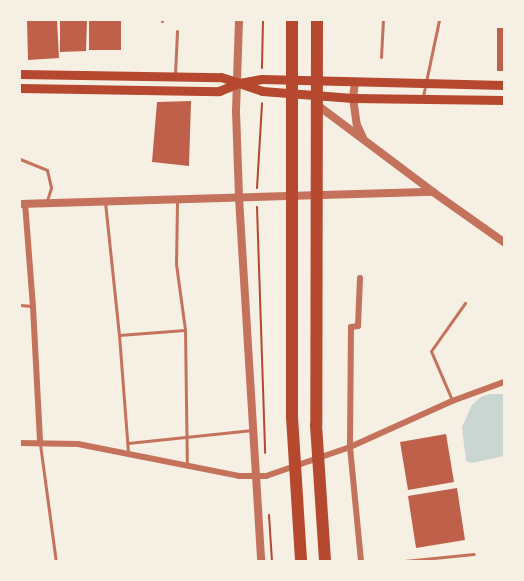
<!DOCTYPE html>
<style>
body{margin:0}
#map{position:relative;width:524px;height:581px;overflow:hidden;background:#f6efe4;font-family:Arial,sans-serif}
div>[style]{position:absolute}
[style*='--x']{left:calc(var(--x)*1px);top:calc(var(--y)*1px);width:calc(var(--w)*1px);rotate:calc(var(--a)*1deg)}
.water>*{inset:0;background:#c9d6d2}
.building>*{inset:0;background:#bf614a}
.path>*{height:2px;margin:-1px;padding:0 1px;transform-origin:1px;border-radius:1px;background:#b5482f}
.service>*{height:3px;margin:-1.5px;padding:0 1.5px;transform-origin:1.5px;border-radius:1.5px;background:#c5725c}
.minor>*{height:6px;margin:-3px;padding:0 3px;transform-origin:3px;border-radius:3px;background:#c5725c}
.tertiary>*{height:8px;margin:-4px;padding:0 4px;transform-origin:4px;border-radius:4px;background:#c5725c}
.secondary>*{height:9px;margin:-4.5px;padding:0 4.5px;transform-origin:4.5px;border-radius:4.5px;background:#b5482f}
.motorway>*{height:12px;margin:-6px;padding:0 6px;transform-origin:6px;border-radius:6px;background:#b5482f}
span{translate:-50% -50%;white-space:nowrap;text-align:center;line-height:1.15;-webkit-text-stroke:5px #f6efe4;paint-order:stroke}
.frame{position:absolute;inset:0;border:21px solid #f6efe4;pointer-events:none}
</style>
<div id="map">
<div class="water">
<i style="clip-path:polygon(490px 394px,504px 394px,504px 456px,472px 463px,466px 461px,462px 427px,472px 405px,481px 397px)"></i>
</div>
<div class="building">
<i style="clip-path:polygon(27px 20px,57px 20px,59px 58px,28px 60px)"></i>
<i style="clip-path:polygon(60px 20px,87px 20px,86px 51px,60px 52px)"></i>
<i style="clip-path:polygon(89px 20px,121px 20px,121px 50px,89px 50px)"></i>
<i style="clip-path:polygon(497px 28px,504px 28px,504px 71px,497px 71px)"></i>
<i style="clip-path:polygon(191px 101px,189px 166px,152px 162px,157px 102px)"></i>
<i style="clip-path:polygon(446px 434px,454px 482px,408px 490px,400px 442px)"></i>
<i style="clip-path:polygon(457px 488px,465px 540px,416px 548px,408px 496px)"></i>
</div>
<div class="path">
<i style="--x:262;--y:68;--w:48;--a:-88.8"></i>
<i style="--x:257;--y:188;--w:85;--a:-86.6"></i>
<i style="--x:257;--y:207;--w:246;--a:88.1"></i>
<i style="--x:269;--y:515;--w:47;--a:86.3"></i>
</div>
<div class="service">
<i style="--x:162;--y:21;--w:1;--a:-90"></i>
<i style="--x:381;--y:57;--w:37;--a:-87"></i>
<i style="--x:175;--y:74;--w:43;--a:-87.3"></i>
<i style="--x:423;--y:96;--w:78;--a:-78.1"></i>
<i style="--x:20;--y:159;--w:29;--a:22"></i>
<i style="--x:47;--y:170;--w:18;--a:77"></i>
<i style="--x:51;--y:188;--w:13;--a:108"></i>
<i style="--x:177;--y:201;--w:63;--a:90.9"></i>
<i style="--x:176;--y:264;--w:67;--a:82.2"></i>
<i style="--x:185;--y:330;--w:136;--a:89.2"></i>
<i style="--x:105;--y:202;--w:134;--a:84"></i>
<i style="--x:119;--y:335;--w:66;--a:-4.3"></i>
<i style="--x:20;--y:305;--w:12;--a:5"></i>
<i style="--x:119;--y:335;--w:117;--a:85.6"></i>
<i style="--x:452;--y:400;--w:53;--a:-113.2"></i>
<i style="--x:431;--y:351;--w:59;--a:-54.7"></i>
<i style="--x:128;--y:443;--w:125;--a:-6"></i>
<i style="--x:40;--y:444;--w:119;--a:82.3"></i>
<i style="--x:394;--y:562;--w:80;--a:-5.7"></i>
</div>
<div class="minor">
<i style="--x:25;--y:203;--w:104;--a:85.6"></i>
<i style="--x:33;--y:307;--w:135;--a:87"></i>
<i style="--x:360;--y:278;--w:48;--a:92.4"></i>
<i style="--x:358;--y:326;--w:7;--a:172"></i>
<i style="--x:351;--y:327;--w:120;--a:90.5"></i>
<i style="--x:350;--y:447;--w:116;--a:84.5"></i>
<i style="--x:20;--y:443;--w:58;--a:1"></i>
<i style="--x:78;--y:444;--w:164;--a:11.2"></i>
<i style="--x:239;--y:476;--w:27;--a:0"></i>
<i style="--x:266;--y:476;--w:89;--a:-19"></i>
<i style="--x:350;--y:447;--w:112;--a:-24.3"></i>
<i style="--x:452;--y:401;--w:55;--a:-20.1"></i>
</div>
<div class="tertiary">
<i style="--x:239;--y:20;--w:91;--a:91.9"></i>
<i style="--x:236;--y:111;--w:87;--a:88"></i>
<i style="--x:239;--y:198;--w:365;--a:86.5"></i>
<i style="--x:355;--y:83;--w:15;--a:98"></i>
<i style="--x:353;--y:98;--w:27;--a:82"></i>
<i style="--x:357;--y:125;--w:14;--a:65"></i>
<i style="--x:316;--y:104;--w:146;--a:36.9"></i>
<i style="--x:433;--y:192;--w:87;--a:35.2"></i>
<i style="--x:20;--y:204;--w:413;--a:-1.7"></i>
</div>
<div class="secondary">
<i style="--x:20;--y:74;--w:201;--a:0.9"></i>
<i style="--x:221;--y:77;--w:19;--a:18"></i>
<i style="--x:239;--y:83;--w:23;--a:-10"></i>
<i style="--x:262;--y:79;--w:242;--a:1.4"></i>
<i style="--x:20;--y:88;--w:199;--a:0.9"></i>
<i style="--x:219;--y:91;--w:22;--a:-22"></i>
<i style="--x:239;--y:83;--w:24;--a:19"></i>
<i style="--x:262;--y:91;--w:91;--a:4.4"></i>
<i style="--x:353;--y:98;--w:151;--a:0.8"></i>
</div>
<div class="motorway">
<i style="--x:292;--y:20;--w:397;--a:90"></i>
<i style="--x:292;--y:417;--w:145;--a:86.4"></i>
<i style="--x:317;--y:20;--w:405;--a:90.1"></i>
<i style="--x:316;--y:425;--w:137;--a:86.2"></i>
</div>
<div class="frame"></div>
</div>
